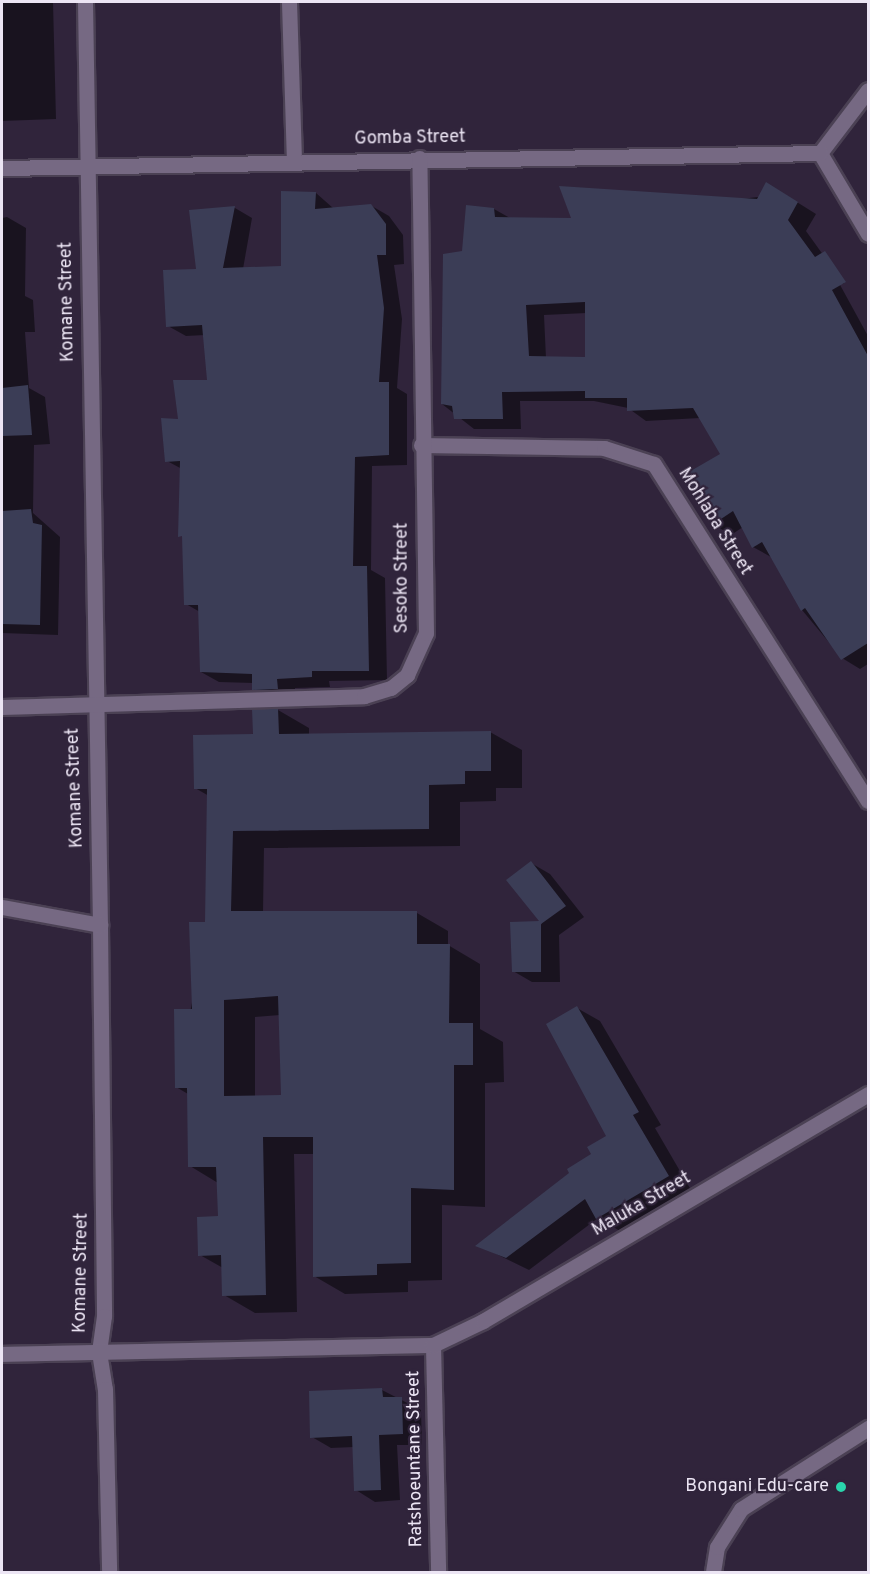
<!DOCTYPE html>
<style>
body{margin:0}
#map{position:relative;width:870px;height:1574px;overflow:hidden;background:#30243b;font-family:Overpass,sans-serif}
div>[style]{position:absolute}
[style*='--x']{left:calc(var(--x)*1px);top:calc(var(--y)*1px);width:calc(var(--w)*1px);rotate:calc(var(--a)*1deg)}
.shadow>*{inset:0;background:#0007}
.building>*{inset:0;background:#3b3d56}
.roads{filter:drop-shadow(2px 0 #4b4154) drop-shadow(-2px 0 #4b4154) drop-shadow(0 2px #4b4154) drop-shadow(0 -2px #4b4154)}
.minor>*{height:15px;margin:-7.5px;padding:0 7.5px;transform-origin:7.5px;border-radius:7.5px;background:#766983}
.dots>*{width:16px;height:16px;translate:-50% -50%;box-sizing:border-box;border:3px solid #30243b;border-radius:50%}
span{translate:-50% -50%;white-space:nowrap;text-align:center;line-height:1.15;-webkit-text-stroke:4.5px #30243b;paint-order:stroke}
.street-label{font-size:18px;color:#ece5f4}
.poi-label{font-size:18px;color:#ece5f4}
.right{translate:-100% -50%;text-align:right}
.frame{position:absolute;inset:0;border:3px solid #ece5f4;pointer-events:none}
</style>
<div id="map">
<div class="shadow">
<i style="clip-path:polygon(2px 2px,53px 2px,56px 119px,2px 121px)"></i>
<i style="clip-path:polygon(316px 193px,333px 208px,370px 205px,389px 216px,403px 235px,404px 264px,394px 265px,402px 319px,397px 388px,407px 394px,407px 465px,372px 466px,371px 570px,385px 578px,387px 680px,329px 681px,330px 687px,295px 688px,295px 698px,272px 699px,254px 689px,253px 683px,219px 682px,201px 672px,200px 612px,186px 604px,182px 469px,167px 461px,209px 382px,205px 335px,186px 336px,168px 326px,198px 270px,191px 211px,235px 208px,252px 218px,243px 269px,282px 267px)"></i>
<i style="clip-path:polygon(evenodd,784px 194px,816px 214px,806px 231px,844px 284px,839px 283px,868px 336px,868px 664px,860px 669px,842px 658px,802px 610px,771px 557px,753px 547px,743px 527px,731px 535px,713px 524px,723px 455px,700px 418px,646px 421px,628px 408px,594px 401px,520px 401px,521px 429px,474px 429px,442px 404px,463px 253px,494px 209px,510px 218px,573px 219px,784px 194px,587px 313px,587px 358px,546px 358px,544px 315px,587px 313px)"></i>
<i style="clip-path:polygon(7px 217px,26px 228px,25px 296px,33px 300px,35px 332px,25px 332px,29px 388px,45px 397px,50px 444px,34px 445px,33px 513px,60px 537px,58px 635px,2px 633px,2px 218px)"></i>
<i style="clip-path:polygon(evenodd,278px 710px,309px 728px,309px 735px,490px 732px,522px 750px,522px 788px,496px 788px,496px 801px,460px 802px,460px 846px,264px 848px,263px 913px,417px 913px,448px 931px,448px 945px,480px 964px,480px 1029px,503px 1042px,504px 1082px,485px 1083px,485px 1207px,442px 1205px,442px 1280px,408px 1281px,408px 1292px,345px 1294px,314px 1276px,315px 1154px,294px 1154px,297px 1312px,255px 1313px,224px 1295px,223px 1268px,200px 1255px,220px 1217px,218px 1183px,190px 1166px,188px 1094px,176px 1087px,207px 923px,209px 796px,195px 788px,278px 710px,280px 1015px,282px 1097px,255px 1097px,255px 1017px,280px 1015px)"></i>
<i style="clip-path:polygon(531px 863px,550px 874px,584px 917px,559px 935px,560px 982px,532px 982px,513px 971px,542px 923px)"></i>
<i style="clip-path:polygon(577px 1008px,600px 1021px,661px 1125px,655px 1128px,691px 1190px,620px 1231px,598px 1218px,529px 1270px,478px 1245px,593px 1155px,608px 1137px)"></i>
<i style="clip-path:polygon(382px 1390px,421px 1410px,422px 1445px,397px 1445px,400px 1500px,375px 1502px,356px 1490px,354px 1447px,331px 1448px,312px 1437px)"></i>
</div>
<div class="building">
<i style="clip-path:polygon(evenodd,766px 182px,798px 202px,788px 220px,815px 257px,825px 251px,846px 282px,832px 290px,868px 356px,868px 643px,841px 660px,805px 608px,801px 611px,762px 542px,752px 548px,733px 511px,712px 525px,682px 476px,720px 454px,693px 408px,627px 411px,627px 398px,585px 398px,585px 391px,502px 392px,503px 419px,454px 419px,452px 406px,441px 404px,443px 254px,462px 251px,466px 205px,494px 208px,495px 217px,571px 218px,559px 186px,757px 199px,766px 182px,585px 302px,585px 357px,529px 356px,526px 305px,585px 302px)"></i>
<i style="clip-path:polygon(281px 191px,316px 192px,315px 209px,371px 204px,386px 224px,386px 255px,377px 255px,384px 308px,379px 382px,389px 382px,389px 455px,355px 457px,353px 566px,367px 566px,369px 671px,312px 671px,312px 677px,277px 679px,278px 689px,252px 690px,252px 674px,200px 672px,198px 605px,184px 605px,182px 536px,178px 537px,180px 461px,165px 462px,161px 418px,178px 419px,173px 380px,207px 380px,202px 325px,166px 327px,163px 270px,196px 269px,189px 210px,235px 206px,223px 268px,281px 266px)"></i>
<i style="clip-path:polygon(28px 385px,32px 435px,2px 436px,2px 388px)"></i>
<i style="clip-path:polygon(31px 509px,33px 523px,42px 525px,40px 625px,2px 624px,2px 511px)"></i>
<i style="clip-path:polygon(evenodd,278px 708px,279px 734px,491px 731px,491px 771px,465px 771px,465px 784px,429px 785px,429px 829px,233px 831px,231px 911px,417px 911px,417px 944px,450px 944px,449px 1023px,473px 1023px,473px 1065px,454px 1065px,454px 1190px,411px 1188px,411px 1263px,377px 1264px,377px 1275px,313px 1277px,313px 1137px,263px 1137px,266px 1295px,222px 1296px,221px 1255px,198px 1256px,197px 1217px,218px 1216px,216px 1167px,188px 1167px,187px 1088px,175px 1088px,174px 1009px,192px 1009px,189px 922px,205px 922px,207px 789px,194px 789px,193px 735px,253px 734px,252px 709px,278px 708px,278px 996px,281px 1095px,224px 1096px,224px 1000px,278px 996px)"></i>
<i style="clip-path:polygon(531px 861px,566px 906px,541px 924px,541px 972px,512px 972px,510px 922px,539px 921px,506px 880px)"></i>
<i style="clip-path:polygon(577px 1006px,639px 1112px,633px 1115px,669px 1176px,596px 1219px,585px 1199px,506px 1258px,475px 1246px,569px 1173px,567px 1169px,591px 1154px,587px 1147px,606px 1136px,546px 1024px)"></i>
<i style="clip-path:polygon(382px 1388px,383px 1397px,402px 1397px,403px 1434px,379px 1435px,381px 1490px,354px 1491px,352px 1436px,310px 1438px,309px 1391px)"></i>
</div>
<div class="roads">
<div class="minor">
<i style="--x:85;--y:2;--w:923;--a:89.07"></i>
<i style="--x:100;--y:925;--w:391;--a:89.4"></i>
<i style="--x:104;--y:1316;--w:36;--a:98"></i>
<i style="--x:99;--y:1352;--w:37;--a:81"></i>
<i style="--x:105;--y:1389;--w:183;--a:88.7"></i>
<i style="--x:289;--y:2;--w:158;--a:88.2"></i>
<i style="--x:820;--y:153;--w:94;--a:59.3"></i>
<i style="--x:820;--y:153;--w:79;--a:-52.7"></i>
<i style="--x:2;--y:168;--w:818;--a:-1.05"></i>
<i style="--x:421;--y:445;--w:183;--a:0.9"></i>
<i style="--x:604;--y:448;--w:52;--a:17.7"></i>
<i style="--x:654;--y:464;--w:399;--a:57.6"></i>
<i style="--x:2;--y:707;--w:362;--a:-1.7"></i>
<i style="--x:364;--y:696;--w:28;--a:-17"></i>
<i style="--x:391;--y:688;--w:21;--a:-39"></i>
<i style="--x:407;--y:675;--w:46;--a:-65.7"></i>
<i style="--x:426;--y:633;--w:475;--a:-90.8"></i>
<i style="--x:2;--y:907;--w:100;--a:10.4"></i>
<i style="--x:433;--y:1345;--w:227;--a:88.7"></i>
<i style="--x:2;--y:1354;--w:431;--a:-1.2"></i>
<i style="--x:433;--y:1345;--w:55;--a:-25.6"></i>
<i style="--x:483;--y:1321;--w:447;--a:-30.5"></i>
<i style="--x:713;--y:1572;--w:25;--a:-81"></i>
<i style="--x:717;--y:1547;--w:45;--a:-57.7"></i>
<i style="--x:741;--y:1509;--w:151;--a:-32.5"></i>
</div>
</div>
<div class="dots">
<i style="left:841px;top:1487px;background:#2ad5ac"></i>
</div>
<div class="street-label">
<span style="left:410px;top:139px;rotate:-1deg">Gomba Street</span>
<span style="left:68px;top:302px;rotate:-91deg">Komane Street</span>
<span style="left:714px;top:522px;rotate:58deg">Mohlaba Street</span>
<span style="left:403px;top:578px;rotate:-90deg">Sesoko Street</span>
<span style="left:76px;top:788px;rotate:-92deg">Komane Street</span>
<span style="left:642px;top:1205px;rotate:-30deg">Maluka Street</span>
<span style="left:82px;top:1273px;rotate:-89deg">Komane Street</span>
<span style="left:416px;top:1459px;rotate:-91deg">Ratshoeuntane Street</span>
</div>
<div class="poi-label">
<span class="right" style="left:829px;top:1487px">Bongani Edu-care</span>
</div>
<div class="frame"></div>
</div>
